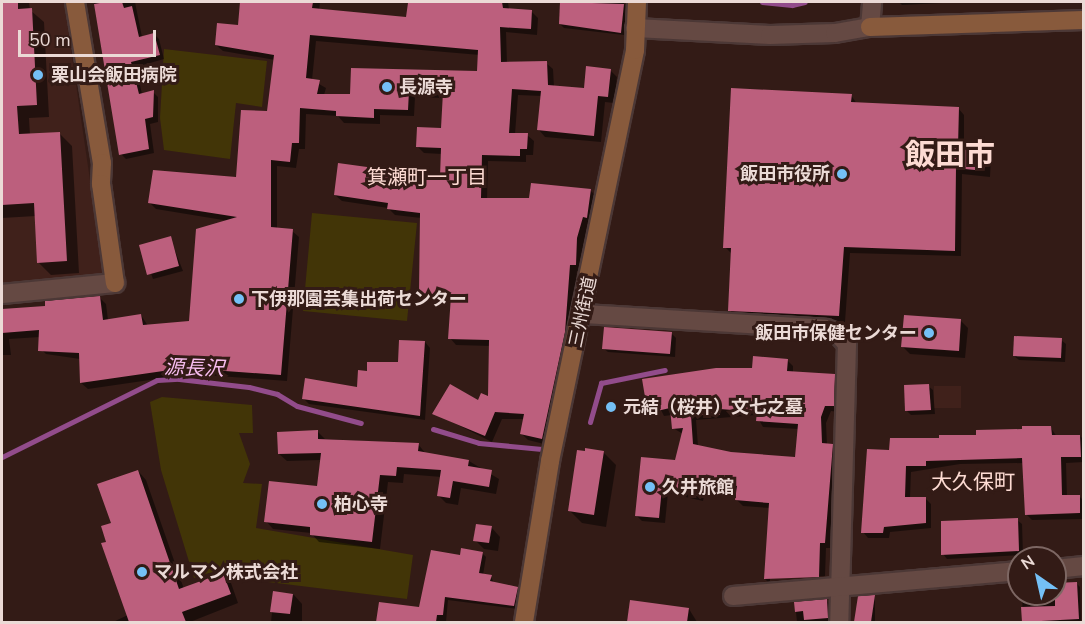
<!DOCTYPE html>
<meta charset="utf-8">
<style>
body{margin:0}
#map{position:relative;width:1085px;height:624px;overflow:hidden;background:#331b16;font-family:"Nunito Sans","Noto Sans JP",sans-serif}
div>[style]{position:absolute}
[style*='--x']{left:calc(var(--x)*1px);top:calc(var(--y)*1px);width:calc(var(--w)*1px);rotate:calc(var(--a)*1deg)}
.built>*{inset:0;background:#40211b}
.green>*{inset:0;background:#423507}
.shadow>*{inset:0;background:#0007}
.stream>*{height:5px;margin:-2.5px;padding:0 2.5px;transform-origin:2.5px;border-radius:2.5px;background:#924c8b}
.building>*{inset:0;background:#bc5f7d}
.roads{filter:drop-shadow(2px 0 #4c3836) drop-shadow(-2px 0 #4c3836) drop-shadow(0 2px #4c3836) drop-shadow(0 -2px #4c3836)}
.street>*{height:18px;margin:-9px;padding:0 9px;transform-origin:9px;border-radius:9px;background:#654943}
.secondary>*{height:18px;margin:-9px;padding:0 9px;transform-origin:9px;border-radius:9px;background:#885a3c}
.dots>*{width:16px;height:16px;translate:-50% -50%;box-sizing:border-box;border:3px solid #331b16;border-radius:50%}
span{translate:-50% -50%;white-space:nowrap;text-align:center;line-height:1.15;-webkit-text-stroke:6px #331b16;paint-order:stroke}
.poi-label{font-size:18px;color:#ebdad6;font-weight:700}
.left{translate:0 -50%;text-align:left}
.right{translate:-100% -50%;text-align:right}
.street-label{font-size:18px;color:#ebdad6}
.neighbourhood-label{font-size:20px;color:#fddbd3}
.water-label{font-size:20px;color:#f7bdef;font-style:italic}
.quarter-label{font-size:21px;color:#fddbd3}
.town-label{font-size:30px;color:#fddbd3;font-weight:700}
.frame{position:absolute;inset:0;border:3px solid #ebdad6;pointer-events:none}
.north{position:absolute;left:1007px;top:546px;width:60px;height:60px;box-sizing:border-box;background:#331b16;border:2px solid #7d6763;border-radius:50%;rotate:326deg;font-size:16px;font-weight:700;line-height:24px;text-align:center;color:#ebdad6}
.north::after{content:'';display:block;margin:auto;width:21px;height:27px;background:#74c0f6;clip-path:polygon(50% 0,100% 100%,50% 72%,0 100%)}
.scale{position:absolute;left:18px;top:30px;width:138px;height:27px;box-sizing:border-box;border:3px solid #ebdad6;border-top:0;padding-left:8px;font-size:18px;line-height:21px;white-space:nowrap;color:#ebdad6;-webkit-text-stroke:4px #331b16;paint-order:stroke}
</style>
<div id="map">
<div class="built">
<i style="clip-path:polygon(2px 2px,64px 2px,104px 276px,2px 289px)"></i>
<i style="clip-path:polygon(934px 386px,961px 386px,961px 408px,934px 408px)"></i>
</div>
<div class="green">
<i style="clip-path:polygon(164px 49px,267px 61px,262px 107px,236px 103px,230px 159px,164px 150px,160px 118px)"></i>
<i style="clip-path:polygon(312px 213px,417px 223px,407px 321px,303px 311px)"></i>
<i style="clip-path:polygon(162px 397px,252px 405px,253px 433px,239px 433px,250px 464px,243px 483px,262px 484px,256px 528px,413px 555px,407px 599px,236px 578px,232px 566px,194px 578px,161px 470px,150px 402px)"></i>
</div>
<div class="shadow">
<i style="clip-path:polygon(2px 2px,29px 2px,30px 10px,44px 22px,49px 117px,29px 118px,30px 135px,60px 134px,72px 146px,79px 273px,51px 275px,38px 262px,36px 216px,2px 218px)"></i>
<i style="clip-path:polygon(94px 2px,135px 2px,142px 37px,154px 34px,159px 39px,164px 59px,136px 67px,142px 94px,153px 92px,158px 97px,158px 122px,150px 124px,154px 153px,126px 159px,121px 154px)"></i>
<i style="clip-path:polygon(evenodd,242px 2px,320px 2px,319px 11px,408px 19px,433px 7px,433px 2px,508px 2px,509px 10px,531px 11px,538px 18px,537px 35px,506px 32px,507px 63px,546px 63px,553px 69px,554px 87px,585px 90px,610px 70px,617px 77px,614px 103px,605px 102px,601px 142px,545px 137px,539px 130px,542px 96px,518px 95px,515px 134px,527px 135px,534px 141px,533px 155px,526px 155px,526px 162px,488px 161px,487px 200px,531px 200px,590px 190px,597px 197px,593px 223px,589px 223px,584px 245px,582px 271px,577px 271px,571px 340px,548px 445px,528px 440px,522px 434px,524px 419px,502px 419px,492px 442px,434px 413px,490px 399px,491px 346px,456px 345px,450px 338px,452px 301px,427px 299px,420px 292px,421px 218px,395px 215px,388px 208px,342px 201px,335px 195px,442px 179px,442px 154px,424px 153px,417px 146px,443px 130px,444px 98px,415px 97px,414px 116px,380px 115px,380px 124px,344px 123px,338px 116px,306px 114px,305px 149px,299px 149px,296px 168px,277px 166px,277px 229px,292px 231px,299px 237px,287px 381px,191px 374px,88px 389px,81px 383px,80px 359px,46px 354px,40px 348px,40px 337px,9px 339px,11px 355px,2px 355px,2px 310px,46px 308px,99px 297px,106px 304px,108px 320px,141px 315px,148px 326px,190px 323px,229px 221px,156px 209px,149px 202px,237px 179px,268px 113px,275px 60px,223px 51px,216px 45px,239px 27px,242px 2px,316px 41px,480px 55px,479px 73px,351px 96px,324px 95px,326px 88px,312px 80px,316px 41px)"></i>
<i style="clip-path:polygon(561px 2px,623px 2px,627px 9px,624px 35px,564px 28px,560px 24px)"></i>
<i style="clip-path:polygon(899px 2px,942px 2px,942px 3px,902px 5px)"></i>
<i style="clip-path:polygon(851px 95px,857px 104px,958px 108px,964px 115px,964px 149px,985px 151px,991px 157px,990px 177px,962px 174px,961px 256px,850px 253px,845px 322px,736px 317px,730px 310px,732px 254px,725px 247px)"></i>
<i style="clip-path:polygon(170px 238px,183px 271px,153px 279px,141px 246px)"></i>
<i style="clip-path:polygon(961px 321px,968px 328px,965px 358px,910px 354px,903px 347px)"></i>
<i style="clip-path:polygon(671px 333px,676px 338px,675px 357px,608px 352px,603px 348px)"></i>
<i style="clip-path:polygon(1061px 340px,1066px 344px,1065px 362px,1019px 360px,1014px 356px)"></i>
<i style="clip-path:polygon(425px 342px,430px 348px,425px 420px,309px 404px,303px 398px,358px 389px,368px 372px,400px 364px)"></i>
<i style="clip-path:polygon(evenodd,787px 360px,793px 366px,793px 373px,834px 376px,840px 382px,839px 412px,831px 411px,826px 423px,827px 445px,838px 451px,831px 548px,826px 548px,825px 576px,770px 578px,770px 581px,824px 579px,824px 583px,771px 585px,765px 579px,770px 508px,743px 506px,737px 500px,738px 490px,707px 484px,703px 501px,668px 493px,665px 523px,642px 521px,636px 515px,676px 462px,683px 434px,673px 428px,672px 415px,664px 416px,657px 402px,646px 396px,787px 360px,756px 415px,763px 427px,799px 429px,797px 458px,731px 453px,698px 446px,696px 420px,756px 415px)"></i>
<i style="clip-path:polygon(928px 386px,933px 390px,935px 414px,911px 415px,907px 411px)"></i>
<i style="clip-path:polygon(1051px 428px,1057px 437px,1080px 436px,1084px 440px,1084px 462px,1066px 463px,1067px 497px,1079px 496px,1084px 501px,1084px 519px,1032px 520px,1026px 514px,1024px 463px,960px 464px,911px 472px,910px 498px,925px 498px,931px 504px,931px 528px,890px 532px,889px 538px,868px 538px,863px 532px,891px 451px,941px 439px)"></i>
<i style="clip-path:polygon(318px 432px,325px 439px,418px 444px,426px 454px,469px 461px,499px 479px,496px 494px,461px 488px,458px 505px,446px 503px,438px 495px,442px 477px,404px 474px,403px 483px,388px 482px,380px 549px,319px 542px,311px 533px,273px 529px,266px 521px,318px 488px,321px 460px,287px 461px,279px 454px)"></i>
<i style="clip-path:polygon(603px 452px,616px 465px,606px 527px,582px 523px,570px 511px)"></i>
<i style="clip-path:polygon(138px 471px,146px 480px,184px 589px,223px 575px,231px 583px,238px 603px,190px 622px,113px 622px,128px 615px,108px 543px)"></i>
<i style="clip-path:polygon(1017px 520px,1022px 524px,1023px 555px,947px 559px,943px 554px)"></i>
<i style="clip-path:polygon(491px 527px,500px 537px,498px 551px,484px 549px,475px 540px)"></i>
<i style="clip-path:polygon(482px 553px,486px 557px,483px 575px,491px 577px,494px 583px,521px 592px,518px 609px,448px 600px,446px 622px,377px 622px,380px 603px,420px 609px,461px 557px)"></i>
<i style="clip-path:polygon(1076px 583px,1080px 587px,1081px 622px,1023px 622px,1022px 594px,1055px 594px,1055px 584px)"></i>
<i style="clip-path:polygon(274px 593px,294px 595px,302px 604px,302px 622px,271px 622px)"></i>
<i style="clip-path:polygon(875px 596px,875px 622px,857px 622px,859px 598px)"></i>
<i style="clip-path:polygon(827px 601px,831px 605px,832px 622px,797px 622px,795px 603px)"></i>
<i style="clip-path:polygon(631px 602px,689px 609px,697px 622px,628px 622px)"></i>
</div>
<div class="stream">
<i style="--x:762;--y:2;--w:30;--a:6"></i>
<i style="--x:792;--y:5;--w:13;--a:-13"></i>
<i style="--x:590;--y:422;--w:41;--a:-74.2"></i>
<i style="--x:601;--y:383;--w:65;--a:-11.5"></i>
<i style="--x:433;--y:429;--w:48;--a:16.9"></i>
<i style="--x:479;--y:443;--w:63;--a:5.4"></i>
<i style="--x:2;--y:457;--w:173;--a:-26.4"></i>
<i style="--x:157;--y:380;--w:22;--a:-3"></i>
<i style="--x:179;--y:379;--w:70;--a:6.5"></i>
<i style="--x:249;--y:387;--w:29;--a:14"></i>
<i style="--x:277;--y:394;--w:23;--a:31"></i>
<i style="--x:297;--y:406;--w:66;--a:14.9"></i>
</div>
<div class="building">
<i style="clip-path:polygon(2px 2px,18px 2px,18px 9px,32px 8px,37px 105px,17px 106px,19px 134px,60px 132px,67px 261px,37px 263px,34px 203px,2px 205px)"></i>
<i style="clip-path:polygon(106px 2px,122px 2px,124px 8px,132px 6px,139px 37px,154px 33px,160px 55px,131px 62px,139px 94px,154px 90px,153px 117px,145px 119px,149px 149px,119px 155px,94px 4px)"></i>
<i style="clip-path:polygon(evenodd,240px 2px,313px 2px,312px 8px,406px 17px,408px 3px,502px 2px,503px 8px,532px 10px,531px 29px,500px 27px,501px 62px,547px 61px,548px 85px,584px 88px,586px 66px,611px 69px,608px 97px,598px 96px,594px 136px,537px 130px,541px 91px,512px 89px,509px 133px,528px 133px,527px 149px,520px 149px,520px 156px,482px 155px,481px 198px,529px 198px,531px 183px,591px 189px,587px 218px,583px 217px,577px 238px,576px 265px,570px 265px,565px 332px,542px 439px,520px 434px,524px 414px,495px 412px,485px 436px,432px 414px,450px 384px,478px 400px,481px 393px,488px 396px,489px 340px,448px 339px,451px 296px,419px 293px,420px 213px,387px 209px,388px 203px,334px 195px,338px 163px,440px 177px,441px 148px,416px 147px,417px 127px,441px 128px,443px 92px,409px 91px,408px 110px,374px 109px,374px 118px,336px 116px,336px 111px,300px 108px,299px 143px,292px 143px,290px 162px,271px 160px,271px 227px,293px 229px,281px 375px,184px 368px,80px 383px,79px 353px,38px 351px,39px 330px,2px 333px,2px 309px,45px 306px,45px 301px,100px 296px,103px 320px,141px 314px,143px 325px,189px 321px,196px 229px,237px 217px,148px 203px,153px 170px,236px 177px,241px 110px,267px 111px,274px 55px,215px 45px,217px 23px,238px 25px,240px 2px,310px 35px,478px 50px,477px 71px,351px 68px,350px 94px,317px 94px,320px 80px,306px 78px,310px 35px)"></i>
<i style="clip-path:polygon(560px 2px,624px 4px,621px 33px,559px 24px)"></i>
<i style="clip-path:polygon(731px 88px,852px 94px,851px 102px,959px 107px,958px 147px,986px 149px,984px 171px,956px 168px,955px 251px,844px 247px,839px 316px,728px 311px,731px 248px,723px 248px)"></i>
<i style="clip-path:polygon(171px 236px,179px 266px,147px 275px,139px 245px)"></i>
<i style="clip-path:polygon(904px 315px,961px 319px,959px 351px,901px 347px)"></i>
<i style="clip-path:polygon(604px 327px,672px 332px,670px 354px,602px 349px)"></i>
<i style="clip-path:polygon(1014px 336px,1062px 338px,1061px 358px,1013px 356px)"></i>
<i style="clip-path:polygon(399px 340px,425px 341px,420px 416px,302px 399px,305px 378px,357px 387px,358px 370px,367px 371px,367px 362px,398px 362px)"></i>
<i style="clip-path:polygon(evenodd,753px 356px,788px 359px,787px 371px,835px 374px,834px 406px,825px 406px,821px 417px,822px 443px,833px 444px,825px 543px,820px 543px,819px 577px,764px 579px,769px 503px,735px 500px,737px 486px,701px 479px,697px 496px,662px 488px,659px 518px,635px 516px,641px 457px,675px 460px,683px 428px,672px 429px,670px 408px,657px 411px,654px 395px,645px 397px,642px 379px,716px 368px,752px 368px,753px 356px,720px 409px,757px 412px,756px 421px,798px 424px,795px 457px,731px 452px,693px 444px,691px 415px,720px 415px,720px 409px)"></i>
<i style="clip-path:polygon(929px 384px,931px 410px,905px 411px,904px 385px)"></i>
<i style="clip-path:polygon(1022px 426px,1051px 426px,1052px 435px,1080px 435px,1081px 457px,1061px 457px,1062px 495px,1080px 495px,1080px 513px,1025px 515px,1022px 458px,926px 461px,926px 466px,906px 466px,905px 497px,926px 497px,926px 523px,884px 527px,883px 533px,861px 533px,867px 449px,889px 450px,890px 438px,939px 438px,939px 435px,976px 435px,976px 430px,1022px 429px)"></i>
<i style="clip-path:polygon(318px 430px,318px 439px,419px 443px,418px 451px,469px 460px,468px 466px,492px 470px,489px 487px,453px 481px,450px 498px,437px 496px,441px 470px,397px 467px,396px 476px,380px 475px,372px 542px,310px 535px,310px 527px,264px 522px,269px 481px,317px 486px,321px 453px,278px 454px,277px 432px)"></i>
<i style="clip-path:polygon(585px 448px,604px 451px,594px 515px,568px 511px,577px 450px,585px 451px)"></i>
<i style="clip-path:polygon(138px 470px,179px 589px,223px 573px,231px 594px,182px 612px,186px 622px,129px 622px,101px 543px,106px 542px,101px 526px,111px 523px,97px 484px)"></i>
<i style="clip-path:polygon(1018px 518px,1019px 551px,941px 555px,941px 521px)"></i>
<i style="clip-path:polygon(476px 524px,492px 526px,489px 543px,473px 541px)"></i>
<i style="clip-path:polygon(461px 548px,483px 552px,479px 573px,492px 575px,490px 581px,518px 587px,514px 606px,445px 597px,443px 615px,437px 615px,436px 622px,376px 622px,379px 602px,419px 607px,431px 550px,460px 555px)"></i>
<i style="clip-path:polygon(1077px 582px,1079px 619px,1022px 622px,1021px 607px,1055px 606px,1055px 583px)"></i>
<i style="clip-path:polygon(273px 591px,293px 594px,290px 614px,270px 612px)"></i>
<i style="clip-path:polygon(875px 595px,871px 622px,854px 622px,858px 596px)"></i>
<i style="clip-path:polygon(827px 599px,828px 618px,804px 620px,803px 611px,795px 612px,794px 602px)"></i>
<i style="clip-path:polygon(630px 600px,689px 608px,687px 622px,627px 622px)"></i>
</div>
<div class="roads">
<div class="street">
<i style="--x:635;--y:28;--w:135;--a:3"></i>
<i style="--x:770;--y:35;--w:65;--a:-1.8"></i>
<i style="--x:835;--y:33;--w:36;--a:-10"></i>
<i style="--x:870;--y:27;--w:25;--a:-85"></i>
<i style="--x:2;--y:294;--w:114;--a:-5.6"></i>
<i style="--x:584;--y:314;--w:242;--a:3.5"></i>
<i style="--x:826;--y:329;--w:12;--a:20"></i>
<i style="--x:837;--y:333;--w:15;--a:48"></i>
<i style="--x:847;--y:344;--w:278;--a:91.6"></i>
<i style="--x:1055;--y:569;--w:29;--a:-6"></i>
<i style="--x:733;--y:596;--w:287;--a:-5"></i>
</div>
<div class="secondary">
<i style="--x:75;--y:2;--w:163;--a:80.5"></i>
<i style="--x:102;--y:163;--w:21;--a:93"></i>
<i style="--x:101;--y:184;--w:100;--a:82"></i>
<i style="--x:870;--y:27;--w:214;--a:-1.9"></i>
<i style="--x:524;--y:622;--w:163;--a:-80.8"></i>
<i style="--x:550;--y:461;--w:420;--a:-78.3"></i>
<i style="--x:635;--y:50;--w:48;--a:-87.6"></i>
</div>
</div>
<div class="dots">
<i style="left:38px;top:75px;background:#74c0f6"></i>
<i style="left:387px;top:87px;background:#74c0f6"></i>
<i style="left:842px;top:174px;background:#74c0f6"></i>
<i style="left:239px;top:299px;background:#74c0f6"></i>
<i style="left:929px;top:333px;background:#74c0f6"></i>
<i style="left:611px;top:407px;background:#74c0f6"></i>
<i style="left:650px;top:487px;background:#74c0f6"></i>
<i style="left:322px;top:504px;background:#74c0f6"></i>
<i style="left:142px;top:572px;background:#74c0f6"></i>
</div>
<div class="poi-label">
<span class="left" style="left:51px;top:75px">栗山会飯田病院</span>
<span class="left" style="left:399px;top:87px">長源寺</span>
<span class="right" style="left:830px;top:174px">飯田市役所</span>
<span class="left" style="left:251px;top:299px">下伊那園芸集出荷センター</span>
<span class="right" style="left:917px;top:333px">飯田市保健センター</span>
<span class="left" style="left:623px;top:407px">元結（桜井）文七之墓</span>
<span class="left" style="left:662px;top:487px">久井旅館</span>
<span class="left" style="left:334px;top:504px">柏心寺</span>
<span class="left" style="left:154px;top:572px">マルマン株式会社</span>
</div>
<div class="street-label">
<span style="left:583px;top:312px;rotate:-78deg">三州街道</span>
</div>
<div class="neighbourhood-label">
<span style="left:427px;top:177px">箕瀬町一丁目</span>
</div>
<div class="water-label">
<span style="left:194px;top:368px;rotate:2deg">源長沢</span>
</div>
<div class="quarter-label">
<span style="left:973px;top:482px">大久保町</span>
</div>
<div class="town-label">
<span style="left:950px;top:156px">飯田市</span>
</div>
<div class="frame"></div>
<div class="north">N</div>
<div class="scale">50 m</div>
</div>
